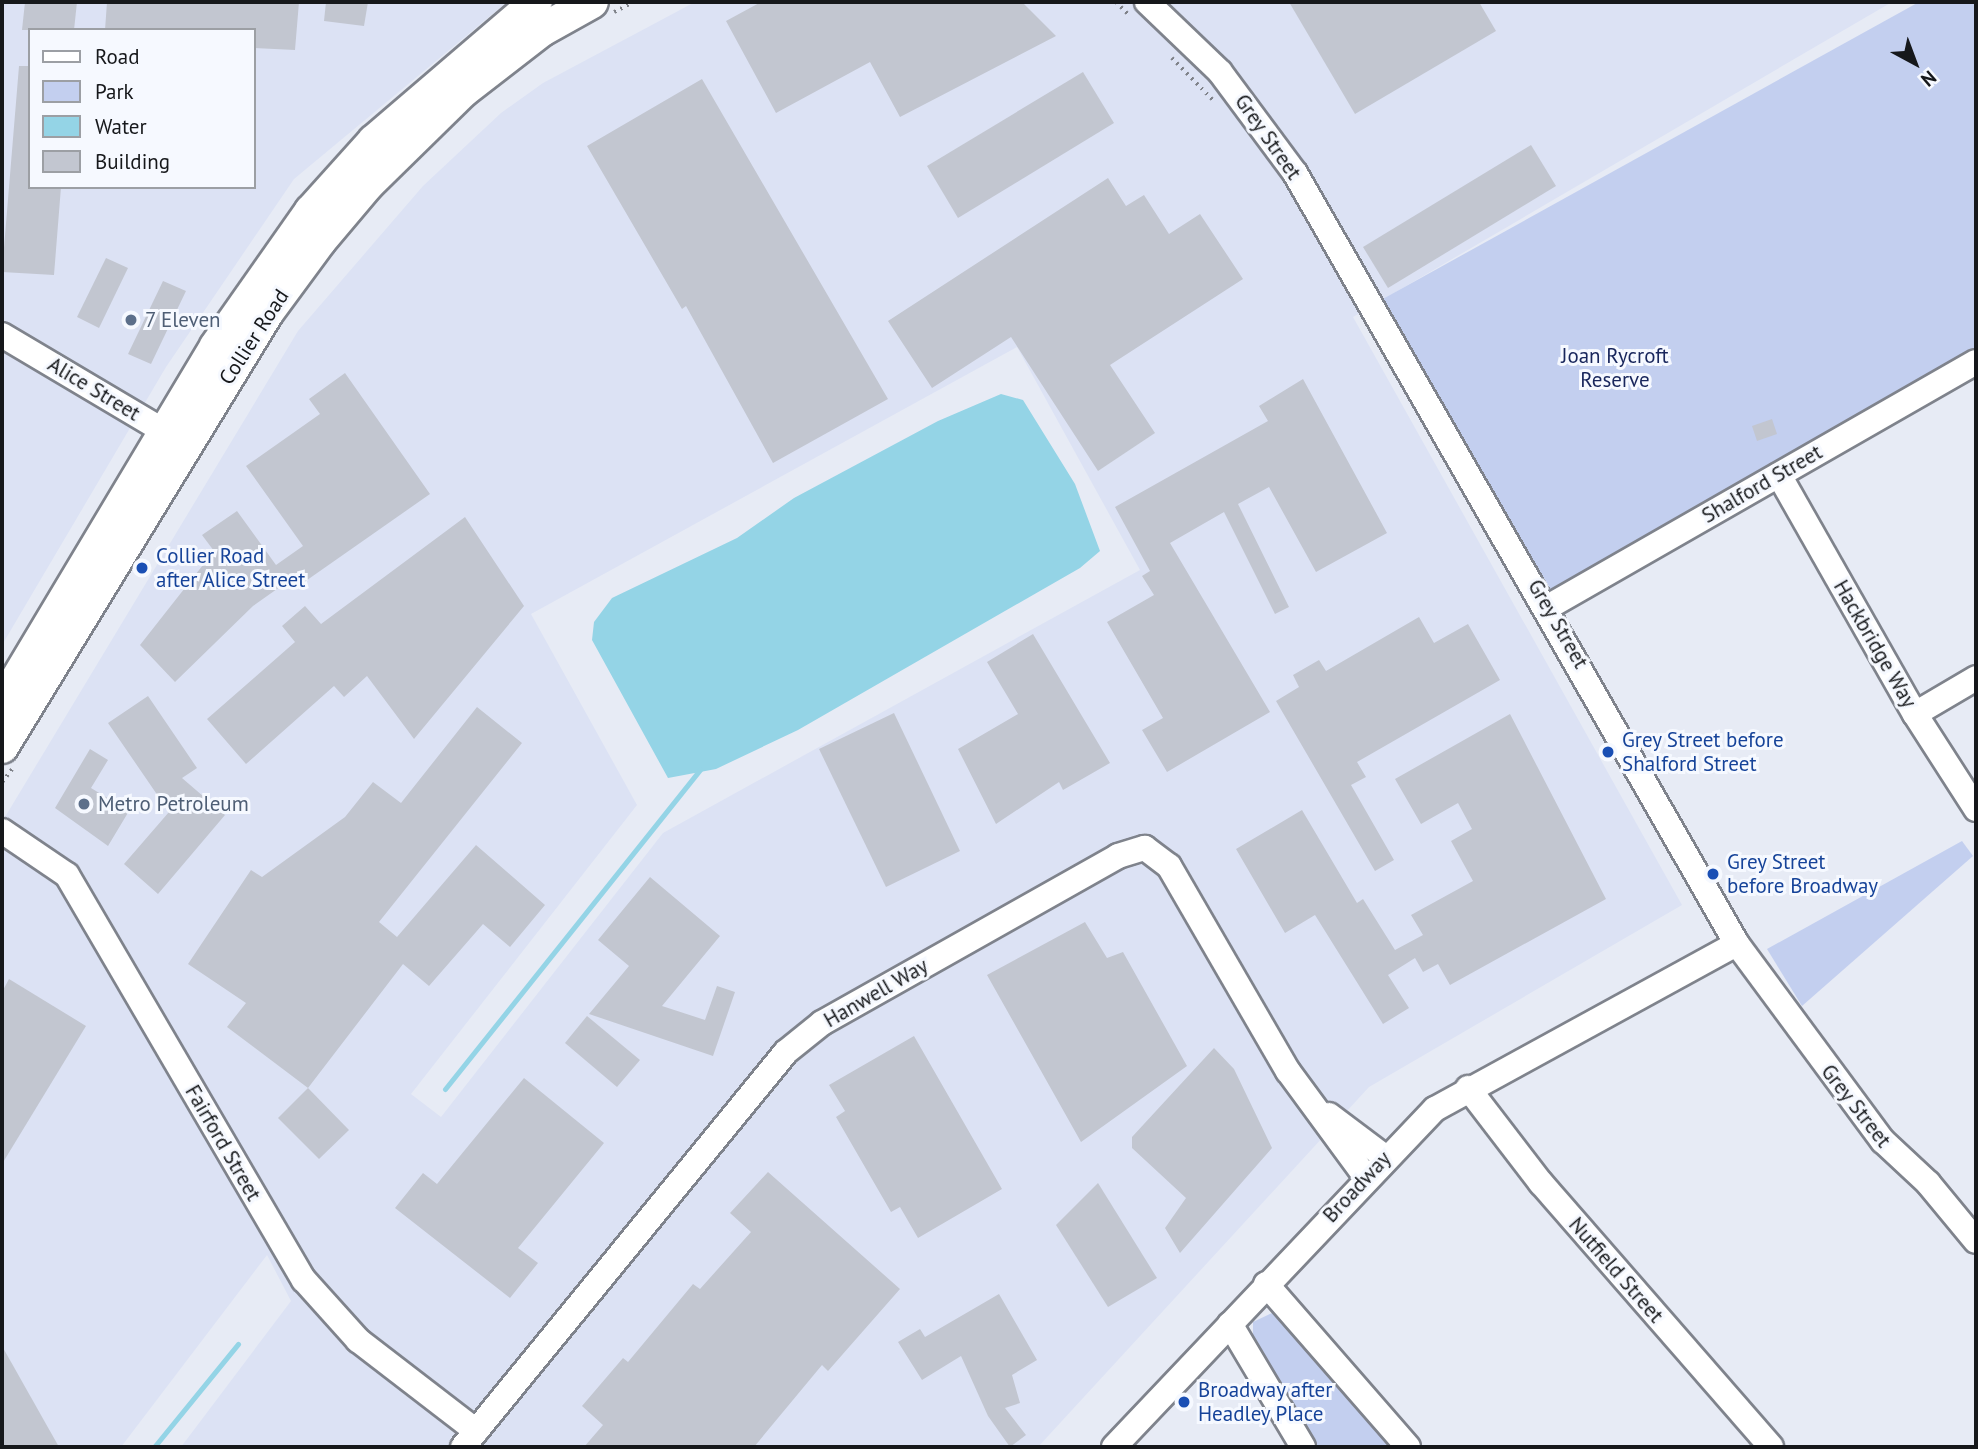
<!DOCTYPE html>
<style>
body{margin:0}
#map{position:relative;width:1978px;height:1449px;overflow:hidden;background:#e7ebf5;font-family:"PT Sans",sans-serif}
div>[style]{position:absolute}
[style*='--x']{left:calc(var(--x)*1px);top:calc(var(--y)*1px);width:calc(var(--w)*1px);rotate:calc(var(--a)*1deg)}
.built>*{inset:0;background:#dce2f4}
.green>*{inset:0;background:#c3cfef}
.water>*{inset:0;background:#94d4e6}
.stream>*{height:5px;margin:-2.5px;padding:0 2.5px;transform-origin:2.5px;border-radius:2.5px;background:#94d4e6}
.building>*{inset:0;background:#c2c6d0}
.path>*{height:3.5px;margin-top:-1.75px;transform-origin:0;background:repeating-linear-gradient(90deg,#7f8289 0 2px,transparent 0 7px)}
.roads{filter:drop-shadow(2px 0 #7f838c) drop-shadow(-2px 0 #7f838c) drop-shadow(0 2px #7f838c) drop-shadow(0 -2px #7f838c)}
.minor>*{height:24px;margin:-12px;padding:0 12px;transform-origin:12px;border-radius:12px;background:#fff}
.major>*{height:32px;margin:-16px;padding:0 16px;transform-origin:16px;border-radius:16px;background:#fff}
.dots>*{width:19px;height:19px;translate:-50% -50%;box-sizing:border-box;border:4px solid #f6f9ff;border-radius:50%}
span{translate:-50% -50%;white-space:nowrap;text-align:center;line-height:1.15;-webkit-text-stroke:6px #f6f9ff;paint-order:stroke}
.street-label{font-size:21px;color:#16181b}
.service-label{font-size:21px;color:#4e5e75}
.left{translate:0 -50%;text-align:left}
.park-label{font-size:21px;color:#18265c}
.transit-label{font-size:21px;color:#164399}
.frame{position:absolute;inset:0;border:4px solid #16181b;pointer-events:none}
.legend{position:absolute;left:28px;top:28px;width:228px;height:161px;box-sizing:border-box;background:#f6f9ff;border:2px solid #9c9fa4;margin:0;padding:9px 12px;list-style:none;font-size:21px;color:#16181b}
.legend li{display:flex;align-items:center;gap:14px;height:35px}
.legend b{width:35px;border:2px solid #9c9fa4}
.north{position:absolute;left:1880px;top:28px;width:70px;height:70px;-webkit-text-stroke:5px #f6f9ff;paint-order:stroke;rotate:139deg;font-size:19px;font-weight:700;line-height:28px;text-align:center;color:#16181b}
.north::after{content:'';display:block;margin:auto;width:24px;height:32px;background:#16181b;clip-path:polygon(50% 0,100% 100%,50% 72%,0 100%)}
</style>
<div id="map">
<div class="built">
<i style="clip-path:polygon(evenodd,2px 2px,507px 2px,294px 179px,166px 367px,2px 645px,2px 2px,30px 30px,254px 30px,254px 187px,30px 187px,30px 30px)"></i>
<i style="clip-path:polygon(evenodd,695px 2px,1892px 2px,1353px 317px,1682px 905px,1369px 1087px,1038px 1447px,181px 1447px,291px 1301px,267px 1255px,121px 1447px,2px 1447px,2px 822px,298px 331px,423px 186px,501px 113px,543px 83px,695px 2px,1017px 347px,1140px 570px,663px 833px,441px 1117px,411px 1094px,637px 805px,531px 614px,1017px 347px)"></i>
</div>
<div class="green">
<i style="clip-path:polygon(1919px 2px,1976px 2px,1976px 362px,1548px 607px,1372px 305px)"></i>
<i style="clip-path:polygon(1962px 841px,1973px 856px,1802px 1006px,1767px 949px)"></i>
<i style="clip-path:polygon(1274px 1312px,1285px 1319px,1397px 1447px,1315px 1447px,1253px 1341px,1253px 1322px)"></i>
</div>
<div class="water">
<i style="clip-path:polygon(1001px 394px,1023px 400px,1075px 484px,1100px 551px,1080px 568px,798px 730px,716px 769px,668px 778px,592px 640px,594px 622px,612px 598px,737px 538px,794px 498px,938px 421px)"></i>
</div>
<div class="stream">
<i style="--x:445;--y:1089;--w:409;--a:-51.4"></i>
<i style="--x:154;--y:1447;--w:133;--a:-50.8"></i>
</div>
<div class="building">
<i style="clip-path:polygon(25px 2px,77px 2px,74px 30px,22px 30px)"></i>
<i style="clip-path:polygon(107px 2px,299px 2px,295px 50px,254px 48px,254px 30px,105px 30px)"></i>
<i style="clip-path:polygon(326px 2px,368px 2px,364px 26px,324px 21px)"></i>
<i style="clip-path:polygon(761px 2px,1022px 2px,1056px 36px,900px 117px,870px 62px,776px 113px,726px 21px)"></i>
<i style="clip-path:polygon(1289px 2px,1479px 2px,1496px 31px,1355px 114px)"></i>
<i style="clip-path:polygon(19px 66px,30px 66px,30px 187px,61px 187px,54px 275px,2px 272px)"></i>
<i style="clip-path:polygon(1083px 72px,1114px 123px,958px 218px,927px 166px)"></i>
<i style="clip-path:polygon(702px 79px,888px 399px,773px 463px,686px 306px,682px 309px,587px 146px)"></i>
<i style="clip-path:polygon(1531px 145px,1556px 186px,1388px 288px,1363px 247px)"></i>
<i style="clip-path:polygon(1108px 178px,1126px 206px,1144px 195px,1169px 234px,1200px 214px,1243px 279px,1110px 365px,1155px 433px,1098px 471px,1011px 337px,932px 388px,888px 321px)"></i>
<i style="clip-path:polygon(106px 258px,128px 268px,99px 328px,77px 317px)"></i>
<i style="clip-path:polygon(163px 281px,186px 291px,151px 364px,128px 354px)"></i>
<i style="clip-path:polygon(345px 373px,430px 494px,300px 585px,294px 577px,253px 606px,175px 682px,140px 645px,214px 551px,202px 535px,237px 511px,276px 565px,303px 546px,246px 466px,320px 414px,309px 399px)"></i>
<i style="clip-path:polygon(1303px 379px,1387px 533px,1316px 572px,1269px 487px,1238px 504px,1289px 607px,1275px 614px,1224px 512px,1170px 543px,1270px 712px,1167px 772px,1142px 730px,1163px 718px,1107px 622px,1154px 595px,1142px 576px,1150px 571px,1115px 507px,1268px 421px,1259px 406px)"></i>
<i style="clip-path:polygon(1772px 419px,1777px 434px,1757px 441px,1752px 426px)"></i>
<i style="clip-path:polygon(465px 517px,524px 606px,414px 739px,367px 676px,344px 697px,334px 686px,246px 764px,207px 719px,295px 642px,282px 626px,305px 606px,321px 624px)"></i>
<i style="clip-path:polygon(1419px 617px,1434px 643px,1468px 624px,1500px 680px,1357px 762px,1366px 777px,1351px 785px,1394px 860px,1375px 871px,1276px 701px,1299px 687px,1293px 675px,1319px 660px,1326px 671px)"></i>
<i style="clip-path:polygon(1033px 634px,1110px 763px,1063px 790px,1059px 782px,996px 824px,958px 749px,1018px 714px,987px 662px)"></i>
<i style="clip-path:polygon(148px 696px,197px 768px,182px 778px,225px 815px,158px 894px,124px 864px,169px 812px,108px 723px)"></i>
<i style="clip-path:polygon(477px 707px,522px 743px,379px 922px,397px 937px,476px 845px,545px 905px,510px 947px,483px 924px,429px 986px,403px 964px,308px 1088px,227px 1027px,246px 1003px,188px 964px,251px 870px,262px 877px,345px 817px,373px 782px,401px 803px)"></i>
<i style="clip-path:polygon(894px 713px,960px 851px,886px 887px,819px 749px)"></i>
<i style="clip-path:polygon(1510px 714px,1606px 899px,1450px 985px,1438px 964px,1423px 972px,1415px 958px,1388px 975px,1409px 1008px,1383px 1024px,1315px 915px,1285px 933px,1236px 849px,1302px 810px,1357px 903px,1363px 899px,1395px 950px,1423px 935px,1411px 915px,1473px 881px,1451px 841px,1472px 829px,1458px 803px,1421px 824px,1395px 779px)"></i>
<i style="clip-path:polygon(90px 749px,108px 760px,91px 788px,129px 811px,108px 846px,55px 808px)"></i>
<i style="clip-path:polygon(650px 877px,720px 936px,662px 1006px,705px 1020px,717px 986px,735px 992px,713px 1056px,589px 1014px,629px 966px,598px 940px)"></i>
<i style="clip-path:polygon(1085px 922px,1107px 958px,1123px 952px,1187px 1066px,1081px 1142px,987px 975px)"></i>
<i style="clip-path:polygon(9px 979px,86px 1026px,2px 1164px,2px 992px)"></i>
<i style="clip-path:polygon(587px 1016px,640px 1060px,617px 1087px,565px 1043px)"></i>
<i style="clip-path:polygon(914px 1036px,1002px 1189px,918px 1238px,900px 1207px,891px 1212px,836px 1117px,845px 1111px,829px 1085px)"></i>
<i style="clip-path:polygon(1214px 1048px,1234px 1069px,1272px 1148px,1180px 1253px,1165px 1228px,1186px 1198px,1132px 1148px,1132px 1137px)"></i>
<i style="clip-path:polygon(524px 1078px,604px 1143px,518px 1248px,538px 1263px,510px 1298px,395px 1208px,423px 1173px,437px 1184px)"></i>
<i style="clip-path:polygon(308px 1088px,349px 1130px,319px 1159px,278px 1118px)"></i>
<i style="clip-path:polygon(768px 1172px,900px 1289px,828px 1371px,822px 1365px,754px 1447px,584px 1447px,603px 1425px,582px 1406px,623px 1358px,628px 1362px,693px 1284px,700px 1289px,751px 1232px,730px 1213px)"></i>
<i style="clip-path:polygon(1098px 1183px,1157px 1278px,1108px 1307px,1056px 1225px)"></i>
<i style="clip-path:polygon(999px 1294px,1037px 1360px,1012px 1375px,1020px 1403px,1005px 1408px,1026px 1435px,1010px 1447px,988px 1416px,961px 1356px,922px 1380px,898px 1342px,920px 1329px,925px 1337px)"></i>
<i style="clip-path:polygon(2px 1346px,59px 1447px,2px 1447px)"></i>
</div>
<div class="path">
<i style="--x:1116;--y:2;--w:18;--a:45"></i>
<i style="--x:614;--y:12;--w:22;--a:-27"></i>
<i style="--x:1172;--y:58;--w:59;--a:45.7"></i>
<i style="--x:2;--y:782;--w:16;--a:-52"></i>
</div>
<div class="roads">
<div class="minor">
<i style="--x:1147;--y:2;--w:101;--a:43.8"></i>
<i style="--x:1220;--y:72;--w:126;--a:53.4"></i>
<i style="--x:1295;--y:173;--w:889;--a:60.18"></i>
<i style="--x:1737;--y:944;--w:245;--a:53.5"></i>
<i style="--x:1883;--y:1141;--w:62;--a:43"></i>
<i style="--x:1928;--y:1183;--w:75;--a:50.4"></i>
<i style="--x:2;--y:335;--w:206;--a:30.7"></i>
<i style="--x:1779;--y:475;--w:275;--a:60.4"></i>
<i style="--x:1915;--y:714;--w:113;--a:57.3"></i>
<i style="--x:1548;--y:607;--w:493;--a:-29.8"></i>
<i style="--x:1915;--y:714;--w:71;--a:-30.5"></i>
<i style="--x:2;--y:831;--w:78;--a:34.1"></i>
<i style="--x:67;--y:875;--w:469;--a:59.7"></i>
<i style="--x:304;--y:1280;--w:81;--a:48"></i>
<i style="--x:358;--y:1340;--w:149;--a:37.6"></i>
<i style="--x:1468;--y:1088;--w:120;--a:52.5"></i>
<i style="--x:1541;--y:1183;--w:350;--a:48.9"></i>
<i style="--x:1329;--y:1115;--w:70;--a:36.9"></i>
<i style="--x:1266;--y:1284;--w:216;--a:48.9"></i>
<i style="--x:1230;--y:1324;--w:143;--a:59.3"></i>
<i style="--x:463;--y:1447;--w:510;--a:-50.73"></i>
<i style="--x:786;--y:1052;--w:46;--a:-38.9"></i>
<i style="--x:822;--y:1023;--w:340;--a:-29.4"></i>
<i style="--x:1118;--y:856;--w:28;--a:-17"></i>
<i style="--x:1145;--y:848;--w:30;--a:37"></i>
<i style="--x:1169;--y:866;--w:237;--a:59.9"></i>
<i style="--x:1288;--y:1071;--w:132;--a:53.7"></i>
<i style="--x:1114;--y:1447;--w:466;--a:-46.5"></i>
<i style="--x:1435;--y:1109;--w:344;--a:-28.7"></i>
</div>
<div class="major">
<i style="--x:2;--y:704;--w:417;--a:-59.1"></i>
<i style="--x:216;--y:346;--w:165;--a:-54.9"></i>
<i style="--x:311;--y:211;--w:94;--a:-48"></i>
<i style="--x:374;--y:141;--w:213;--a:-40.6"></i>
<i style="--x:2;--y:747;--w:509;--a:-58.59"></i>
<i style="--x:267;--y:313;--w:89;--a:-53.6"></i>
<i style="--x:320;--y:241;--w:75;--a:-49.9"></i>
<i style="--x:368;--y:184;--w:133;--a:-44.4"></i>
<i style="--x:463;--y:91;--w:100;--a:-37.7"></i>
<i style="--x:542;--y:30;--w:57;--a:-29.2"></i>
</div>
</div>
<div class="dots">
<i style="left:131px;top:320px;background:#5c6f8a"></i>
<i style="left:142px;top:568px;background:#1a4fb4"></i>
<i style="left:1608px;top:752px;background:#1a4fb4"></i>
<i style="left:84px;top:804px;background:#5c6f8a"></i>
<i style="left:1713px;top:874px;background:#1a4fb4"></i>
<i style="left:1184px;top:1402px;background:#1a4fb4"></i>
</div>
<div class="street-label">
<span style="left:1268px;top:137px;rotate:55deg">Grey Street</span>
<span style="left:254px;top:337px;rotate:-57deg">Collier Road</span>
<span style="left:94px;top:389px;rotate:31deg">Alice Street</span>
<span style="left:1762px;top:484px;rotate:-30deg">Shalford Street</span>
<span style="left:1558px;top:624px;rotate:60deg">Grey Street</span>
<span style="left:1875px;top:644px;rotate:60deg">Hackbridge Way</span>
<span style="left:876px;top:993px;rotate:-30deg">Hanwell Way</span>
<span style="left:1856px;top:1106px;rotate:52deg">Grey Street</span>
<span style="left:223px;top:1143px;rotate:60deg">Fairford Street</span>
<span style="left:1357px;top:1187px;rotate:-47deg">Broadway</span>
<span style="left:1616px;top:1270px;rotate:49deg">Nutfield Street</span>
</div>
<div class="service-label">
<span class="left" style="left:145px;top:320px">7 Eleven</span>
<span class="left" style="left:98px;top:804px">Metro Petroleum</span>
</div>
<div class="park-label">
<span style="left:1615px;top:368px">Joan Rycroft<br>Reserve</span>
</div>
<div class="transit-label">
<span class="left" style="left:156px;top:568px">Collier Road<br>after Alice Street</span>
<span class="left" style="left:1622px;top:752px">Grey Street before<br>Shalford Street</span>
<span class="left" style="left:1727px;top:874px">Grey Street<br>before Broadway</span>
<span class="left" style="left:1198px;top:1402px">Broadway after<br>Headley Place</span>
</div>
<div class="frame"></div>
<ul class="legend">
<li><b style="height:9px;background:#fff"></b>Road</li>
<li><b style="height:19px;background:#c3cfef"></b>Park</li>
<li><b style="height:19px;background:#94d4e6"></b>Water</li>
<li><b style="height:19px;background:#c2c6d0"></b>Building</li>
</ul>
<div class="north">N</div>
</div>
